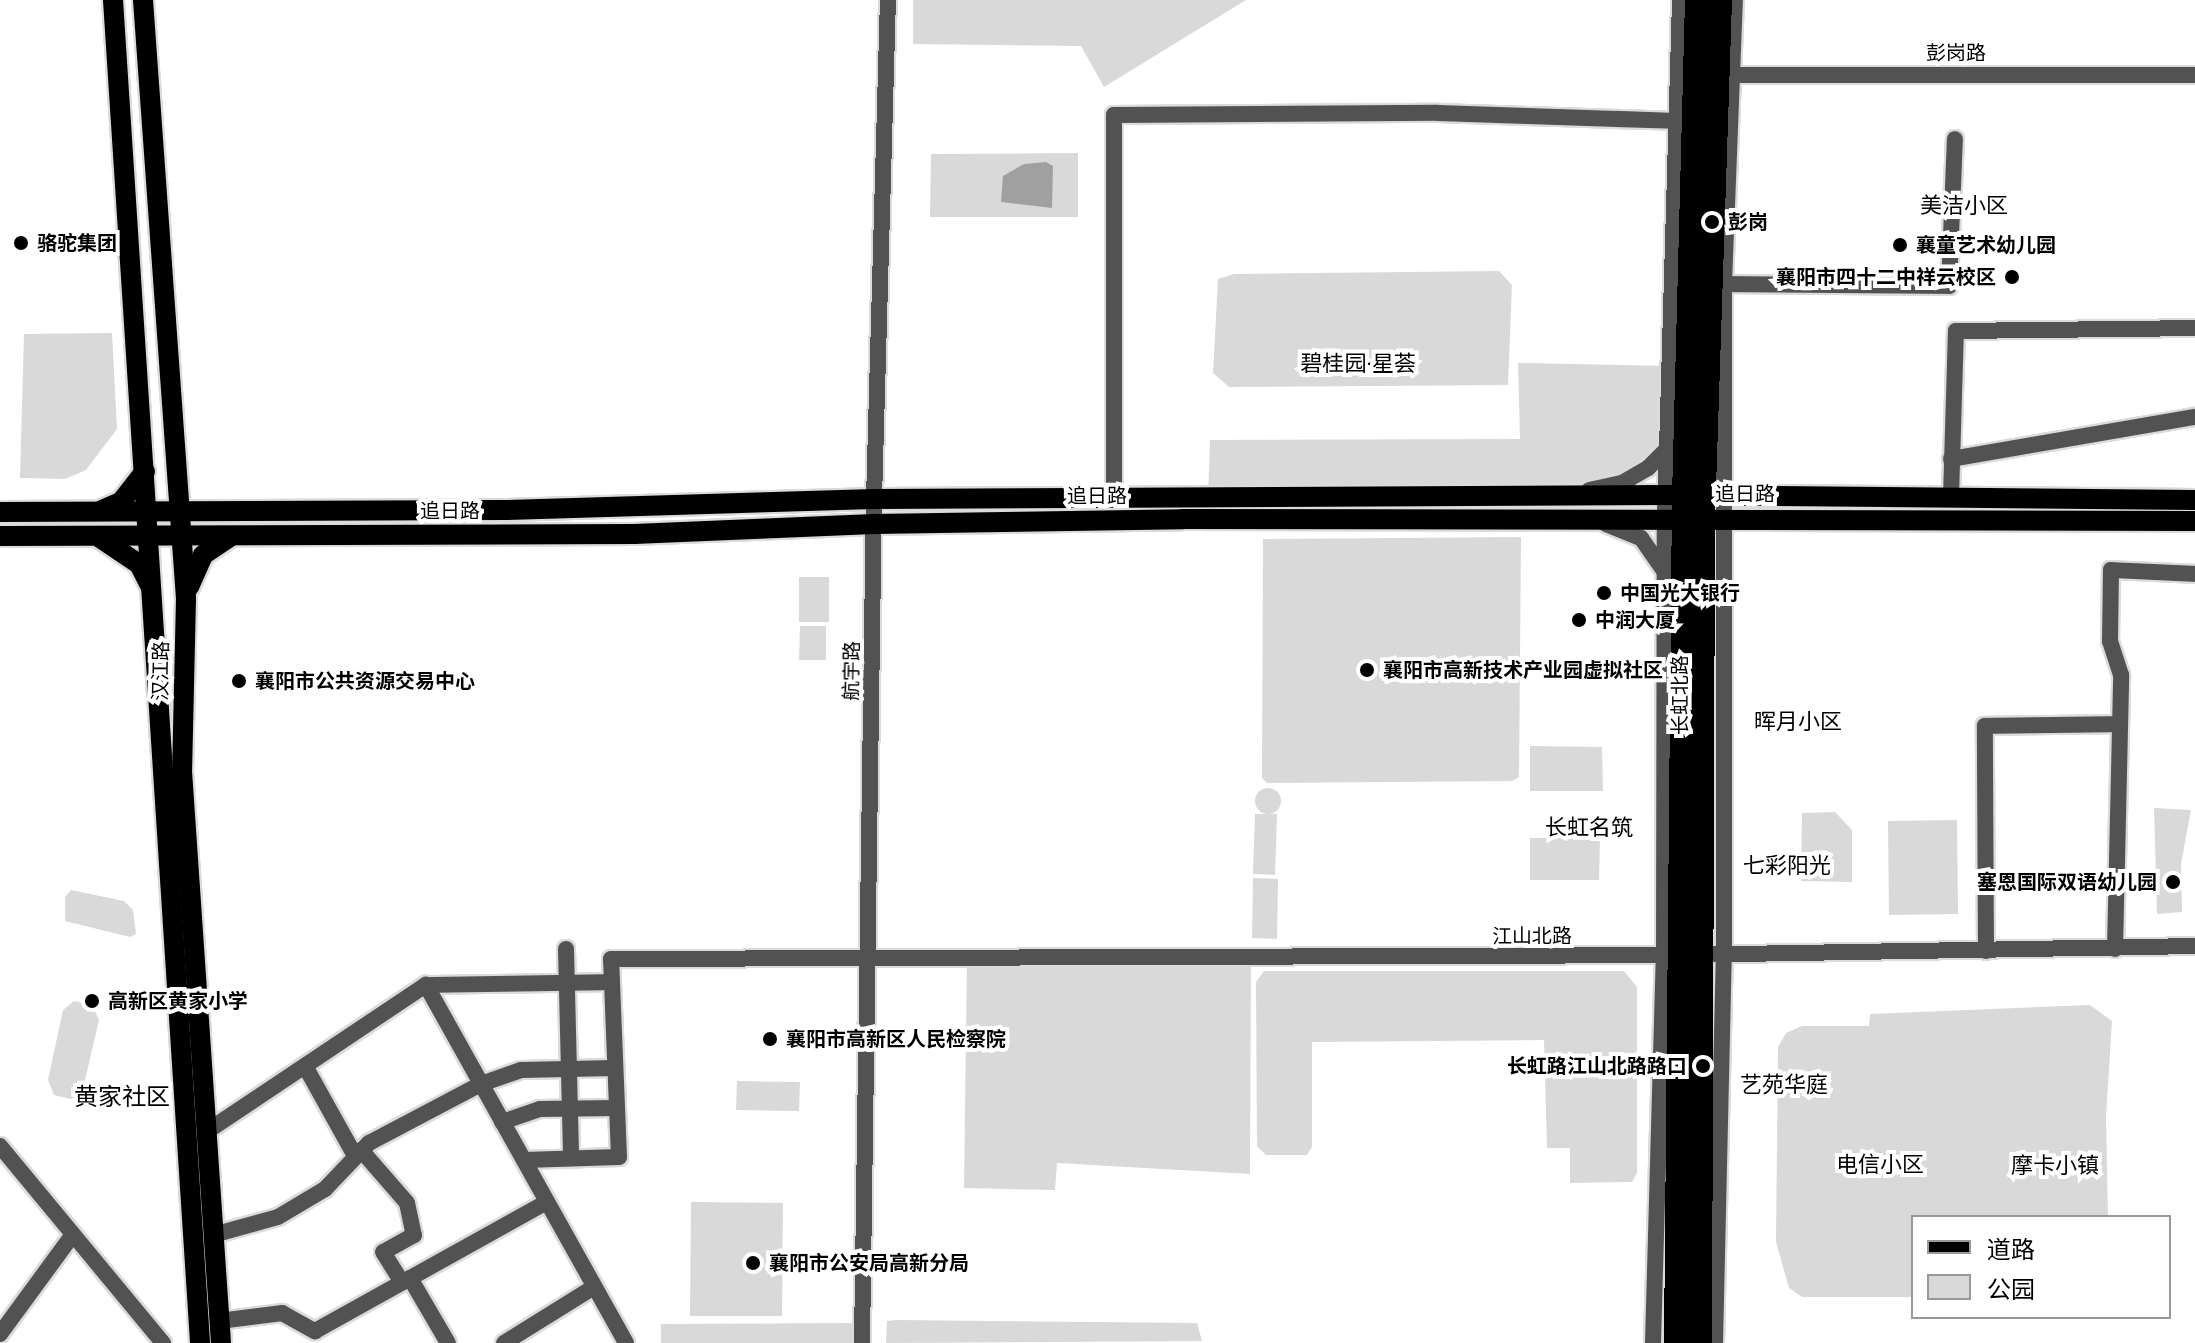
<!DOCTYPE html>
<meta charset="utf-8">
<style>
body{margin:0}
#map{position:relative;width:2195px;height:1343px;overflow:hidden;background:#fff;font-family:Figtree,"Noto Sans SC",sans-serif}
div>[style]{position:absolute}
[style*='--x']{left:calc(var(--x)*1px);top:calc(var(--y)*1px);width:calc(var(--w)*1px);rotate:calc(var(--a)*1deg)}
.green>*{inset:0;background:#d9d9d9}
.round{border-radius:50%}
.water>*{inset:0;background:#a0a0a0}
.roads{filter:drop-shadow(2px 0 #dbdbdb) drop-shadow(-2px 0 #dbdbdb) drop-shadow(0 2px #dbdbdb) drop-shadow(0 -2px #dbdbdb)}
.minor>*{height:16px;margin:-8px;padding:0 8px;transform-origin:8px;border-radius:8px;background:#525252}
.major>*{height:20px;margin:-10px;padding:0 10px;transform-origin:10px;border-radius:10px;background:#000}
.highway>*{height:24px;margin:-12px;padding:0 12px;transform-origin:12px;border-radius:12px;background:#000}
.dots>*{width:22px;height:22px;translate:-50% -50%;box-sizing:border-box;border:4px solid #fff;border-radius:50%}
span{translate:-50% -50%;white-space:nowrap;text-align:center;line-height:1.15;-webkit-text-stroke:8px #fff;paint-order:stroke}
.street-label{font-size:20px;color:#000}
.poi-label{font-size:20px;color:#000;font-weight:700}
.left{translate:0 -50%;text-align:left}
.right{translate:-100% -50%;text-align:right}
.neighbourhood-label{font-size:22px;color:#000}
.quarter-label{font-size:24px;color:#000}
.legend{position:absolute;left:1911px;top:1215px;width:260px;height:104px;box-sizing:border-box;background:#fff;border:2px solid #999;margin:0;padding:10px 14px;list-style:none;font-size:24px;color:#000}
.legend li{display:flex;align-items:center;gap:16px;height:40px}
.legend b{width:40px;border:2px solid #999}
</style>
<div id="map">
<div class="green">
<i style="clip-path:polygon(913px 0,1246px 0,1104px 87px,1081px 46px,913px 44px)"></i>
<i style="clip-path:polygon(1078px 153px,1078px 217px,930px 217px,931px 154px)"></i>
<i style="clip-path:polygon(1499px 271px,1512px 285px,1508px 385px,1229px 387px,1213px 373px,1218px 279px,1234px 274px)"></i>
<i style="clip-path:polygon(112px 333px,117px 429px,86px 470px,65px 479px,20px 478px,24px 334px)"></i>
<i style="clip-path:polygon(1518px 363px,1668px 366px,1666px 450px,1648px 468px,1563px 496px,1208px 497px,1210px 440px,1520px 439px)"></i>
<i style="clip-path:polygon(1521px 537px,1519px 777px,1512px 781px,1267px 783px,1262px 778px,1263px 539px)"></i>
<i style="clip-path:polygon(799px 577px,829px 577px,829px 622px,799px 622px)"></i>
<i style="clip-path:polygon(800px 626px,826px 626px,826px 660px,799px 660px)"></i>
<i style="clip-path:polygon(1530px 746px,1602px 747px,1603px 791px,1530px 791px)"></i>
<i class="round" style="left:1255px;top:788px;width:26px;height:26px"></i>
<i style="clip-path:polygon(2154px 808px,2191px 810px,2181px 864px,2182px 912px,2157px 914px)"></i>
<i style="clip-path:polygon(1835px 812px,1852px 830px,1852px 882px,1801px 881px,1802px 813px)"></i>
<i style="clip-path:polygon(1255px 814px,1277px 814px,1275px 875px,1253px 874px)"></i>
<i style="clip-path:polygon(1957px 820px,1958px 914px,1889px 915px,1888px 821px)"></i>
<i style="clip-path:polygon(1600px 837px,1599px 880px,1530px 880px,1530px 838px)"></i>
<i style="clip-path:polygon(1253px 878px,1278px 879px,1277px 939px,1252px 938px)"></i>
<i style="clip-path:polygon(71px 890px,124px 901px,133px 910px,136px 934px,130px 937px,65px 921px,65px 897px)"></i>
<i style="clip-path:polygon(1251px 956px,1250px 1174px,1057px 1163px,1055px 1190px,964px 1188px,967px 958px)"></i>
<i style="clip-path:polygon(1264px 971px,1624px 971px,1637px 987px,1637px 1173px,1632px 1182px,1570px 1183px,1570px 1148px,1547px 1148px,1544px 1040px,1312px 1042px,1312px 1147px,1307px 1155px,1266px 1155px,1257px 1146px,1256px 982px)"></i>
<i style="clip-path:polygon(74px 1001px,92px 1005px,99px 1020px,82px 1093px,71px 1099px,54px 1095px,48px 1080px,63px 1010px)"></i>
<i style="clip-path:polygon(2090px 1005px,2112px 1021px,2106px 1117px,2108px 1217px,1913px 1217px,1913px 1297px,1802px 1297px,1789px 1288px,1776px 1242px,1778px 1047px,1786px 1033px,1802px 1026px,1869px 1026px,1870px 1014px)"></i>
<i style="clip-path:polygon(737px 1081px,800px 1082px,799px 1111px,736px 1110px)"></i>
<i style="clip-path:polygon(691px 1202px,783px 1203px,782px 1316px,690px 1316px)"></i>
<i style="clip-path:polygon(896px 1320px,1197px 1323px,1202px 1341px,886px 1343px,887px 1321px)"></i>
<i style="clip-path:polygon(849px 1323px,862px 1324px,862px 1343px,661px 1343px,661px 1324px)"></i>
</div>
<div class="water">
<i style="clip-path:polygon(1046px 162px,1053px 166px,1052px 208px,1001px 202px,1003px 176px,1024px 164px)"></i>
</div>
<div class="roads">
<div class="minor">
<i style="--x:1723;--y:75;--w:472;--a:0"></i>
<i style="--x:1724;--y:284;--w:225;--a:0.5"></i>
<i style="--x:1949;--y:286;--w:147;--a:-87.7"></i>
<i style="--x:1951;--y:459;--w:248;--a:-9.8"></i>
<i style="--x:1589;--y:490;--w:34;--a:-12"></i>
<i style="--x:1622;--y:483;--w:30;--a:-30"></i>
<i style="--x:1648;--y:468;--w:28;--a:-45"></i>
<i style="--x:1951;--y:497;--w:166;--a:-88.3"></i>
<i style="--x:1956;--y:331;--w:239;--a:-0.7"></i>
<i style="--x:1114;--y:498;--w:383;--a:-90"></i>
<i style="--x:1114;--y:115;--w:324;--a:-0.4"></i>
<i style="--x:1438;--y:113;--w:245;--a:1.9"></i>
<i style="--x:1606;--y:524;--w:38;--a:22"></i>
<i style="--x:1641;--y:538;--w:38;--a:55"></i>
<i style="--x:566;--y:949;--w:209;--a:88.6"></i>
<i style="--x:2115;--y:949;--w:274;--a:-88.7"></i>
<i style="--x:2121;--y:675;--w:36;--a:-108"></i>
<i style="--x:2110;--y:641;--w:71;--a:-89.2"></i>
<i style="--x:2111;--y:570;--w:84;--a:2.7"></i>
<i style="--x:1986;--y:951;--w:225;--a:-90.3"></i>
<i style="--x:1985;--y:726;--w:135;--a:-0.8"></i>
<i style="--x:426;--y:985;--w:186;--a:-0.9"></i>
<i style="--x:305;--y:1066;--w:103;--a:60.9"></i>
<i style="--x:502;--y:1122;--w:40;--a:-18.9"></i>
<i style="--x:540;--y:1109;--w:77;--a:-0.7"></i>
<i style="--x:206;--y:1132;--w:265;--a:-33.8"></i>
<i style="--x:426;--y:985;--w:410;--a:60.8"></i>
<i style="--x:0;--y:1146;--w:256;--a:50.4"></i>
<i style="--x:361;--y:1150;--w:70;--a:49"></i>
<i style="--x:407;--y:1203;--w:33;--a:78"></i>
<i style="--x:414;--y:1235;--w:35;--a:151"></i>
<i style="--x:383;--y:1252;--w:36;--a:58"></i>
<i style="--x:524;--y:1160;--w:95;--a:-1.8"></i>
<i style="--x:619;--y:1157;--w:198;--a:-92.3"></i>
<i style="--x:611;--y:959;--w:1070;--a:-0.21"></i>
<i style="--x:1681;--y:955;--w:514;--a:-1"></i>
<i style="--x:213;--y:1235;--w:67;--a:-15.5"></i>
<i style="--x:278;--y:1217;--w:55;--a:-30.8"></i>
<i style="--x:325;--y:1189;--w:64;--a:-46.3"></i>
<i style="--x:369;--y:1143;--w:127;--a:-27.8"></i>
<i style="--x:481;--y:1084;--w:42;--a:-19.3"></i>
<i style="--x:521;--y:1070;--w:94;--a:-1.2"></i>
<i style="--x:410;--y:1278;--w:75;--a:59.7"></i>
<i style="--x:219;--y:1321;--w:64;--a:-7.2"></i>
<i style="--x:282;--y:1313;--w:38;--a:29"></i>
<i style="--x:315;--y:1331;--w:265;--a:-29.1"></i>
<i style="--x:0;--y:1334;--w:120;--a:-53.8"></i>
<i style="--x:504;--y:1343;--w:106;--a:-31.9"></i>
<i style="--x:862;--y:1343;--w:844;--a:-89.19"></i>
<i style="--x:874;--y:499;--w:499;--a:-88.4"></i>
<i style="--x:1653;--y:1343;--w:388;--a:-88.4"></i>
<i style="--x:1664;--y:955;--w:437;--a:-89.9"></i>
<i style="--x:1665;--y:518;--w:518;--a:-88.34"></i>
<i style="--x:1715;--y:1343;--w:389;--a:-88.7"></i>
<i style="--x:1724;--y:954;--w:670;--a:-90"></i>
<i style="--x:1724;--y:284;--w:284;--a:-87.8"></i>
</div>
<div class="major">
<i style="--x:113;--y:0;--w:1346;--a:86.29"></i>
<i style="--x:143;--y:0;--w:600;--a:85.89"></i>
<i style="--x:186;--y:598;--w:173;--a:91.3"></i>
<i style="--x:182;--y:771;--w:573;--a:86.1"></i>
<i style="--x:102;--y:510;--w:21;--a:-23"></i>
<i style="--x:121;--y:502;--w:39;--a:-52"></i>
<i style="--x:0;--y:512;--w:507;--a:-0.23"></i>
<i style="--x:507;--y:510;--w:367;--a:-1.7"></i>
<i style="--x:874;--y:499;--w:792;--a:-0.29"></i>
<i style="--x:1666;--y:495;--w:529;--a:0.54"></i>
<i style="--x:0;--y:536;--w:634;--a:-0.18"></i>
<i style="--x:634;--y:534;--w:240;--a:-2.4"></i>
<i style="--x:874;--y:524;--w:309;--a:-0.9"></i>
<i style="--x:1183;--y:519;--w:1012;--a:0.11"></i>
<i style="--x:100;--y:538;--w:47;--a:33.7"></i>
<i style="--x:139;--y:564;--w:25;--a:63"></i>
<i style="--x:189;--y:587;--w:35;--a:-66"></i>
<i style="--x:203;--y:555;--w:32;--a:-34"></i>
</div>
<div class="highway">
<i style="--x:1676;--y:1343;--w:847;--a:-89.46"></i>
<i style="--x:1684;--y:496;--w:496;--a:-88.5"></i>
<i style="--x:1700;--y:1343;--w:825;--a:-89.79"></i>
<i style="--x:1703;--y:518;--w:518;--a:-88.12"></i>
</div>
</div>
<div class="dots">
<i style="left:1712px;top:222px;background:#000"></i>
<i style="left:21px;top:243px;background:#000"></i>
<i style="left:1900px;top:245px;background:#000"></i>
<i style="left:2012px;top:277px;background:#000"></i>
<i style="left:1604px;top:593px;background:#000"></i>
<i style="left:1579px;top:620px;background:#000"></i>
<i style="left:1367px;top:670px;background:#000"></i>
<i style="left:239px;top:681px;background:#000"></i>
<i style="left:2173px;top:882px;background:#000"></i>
<i style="left:92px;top:1001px;background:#000"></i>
<i style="left:770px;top:1039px;background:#000"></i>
<i style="left:1703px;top:1066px;background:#000"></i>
<i style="left:753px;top:1263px;background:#000"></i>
</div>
<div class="street-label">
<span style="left:1956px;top:53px">彭岗路</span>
<span style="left:1745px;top:494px">追日路</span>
<span style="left:1097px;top:496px">追日路</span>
<span style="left:450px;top:511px">追日路</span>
<span style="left:161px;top:671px;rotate:-89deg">汉江路</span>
<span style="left:852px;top:671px;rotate:-89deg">航宇路</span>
<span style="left:1680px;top:695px;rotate:-90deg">长虹北路</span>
<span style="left:1532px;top:936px">江山北路</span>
</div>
<div class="poi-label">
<span class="left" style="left:1728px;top:222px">彭岗</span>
<span class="left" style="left:37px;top:243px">骆驼集团</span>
<span class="left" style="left:1916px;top:245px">襄童艺术幼儿园</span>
<span class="right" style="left:1996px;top:277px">襄阳市四十二中祥云校区</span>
<span class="left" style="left:1620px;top:593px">中国光大银行</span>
<span class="left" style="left:1595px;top:620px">中润大厦</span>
<span class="left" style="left:1383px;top:670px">襄阳市高新技术产业园虚拟社区</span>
<span class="left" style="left:255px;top:681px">襄阳市公共资源交易中心</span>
<span class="right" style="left:2157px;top:882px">塞恩国际双语幼儿园</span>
<span class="left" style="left:108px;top:1001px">高新区黄家小学</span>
<span class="left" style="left:786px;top:1039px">襄阳市高新区人民检察院</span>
<span class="right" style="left:1687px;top:1066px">长虹路江山北路路口</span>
<span class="left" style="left:769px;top:1263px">襄阳市公安局高新分局</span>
</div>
<div class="neighbourhood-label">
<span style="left:1964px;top:206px">美洁小区</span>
<span style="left:1358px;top:364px">碧桂园·星荟</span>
<span style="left:1798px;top:722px">晖月小区</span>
<span style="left:1589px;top:828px">长虹名筑</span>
<span style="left:1787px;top:866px">七彩阳光</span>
<span style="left:1784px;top:1085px">艺苑华庭</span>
<span style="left:1880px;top:1165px">电信小区</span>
<span style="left:2055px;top:1166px">摩卡小镇</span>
</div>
<div class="quarter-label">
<span style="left:122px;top:1097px">黄家社区</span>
</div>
<ul class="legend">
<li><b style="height:10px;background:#000"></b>道路</li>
<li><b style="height:22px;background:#d9d9d9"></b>公园</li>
</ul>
</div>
